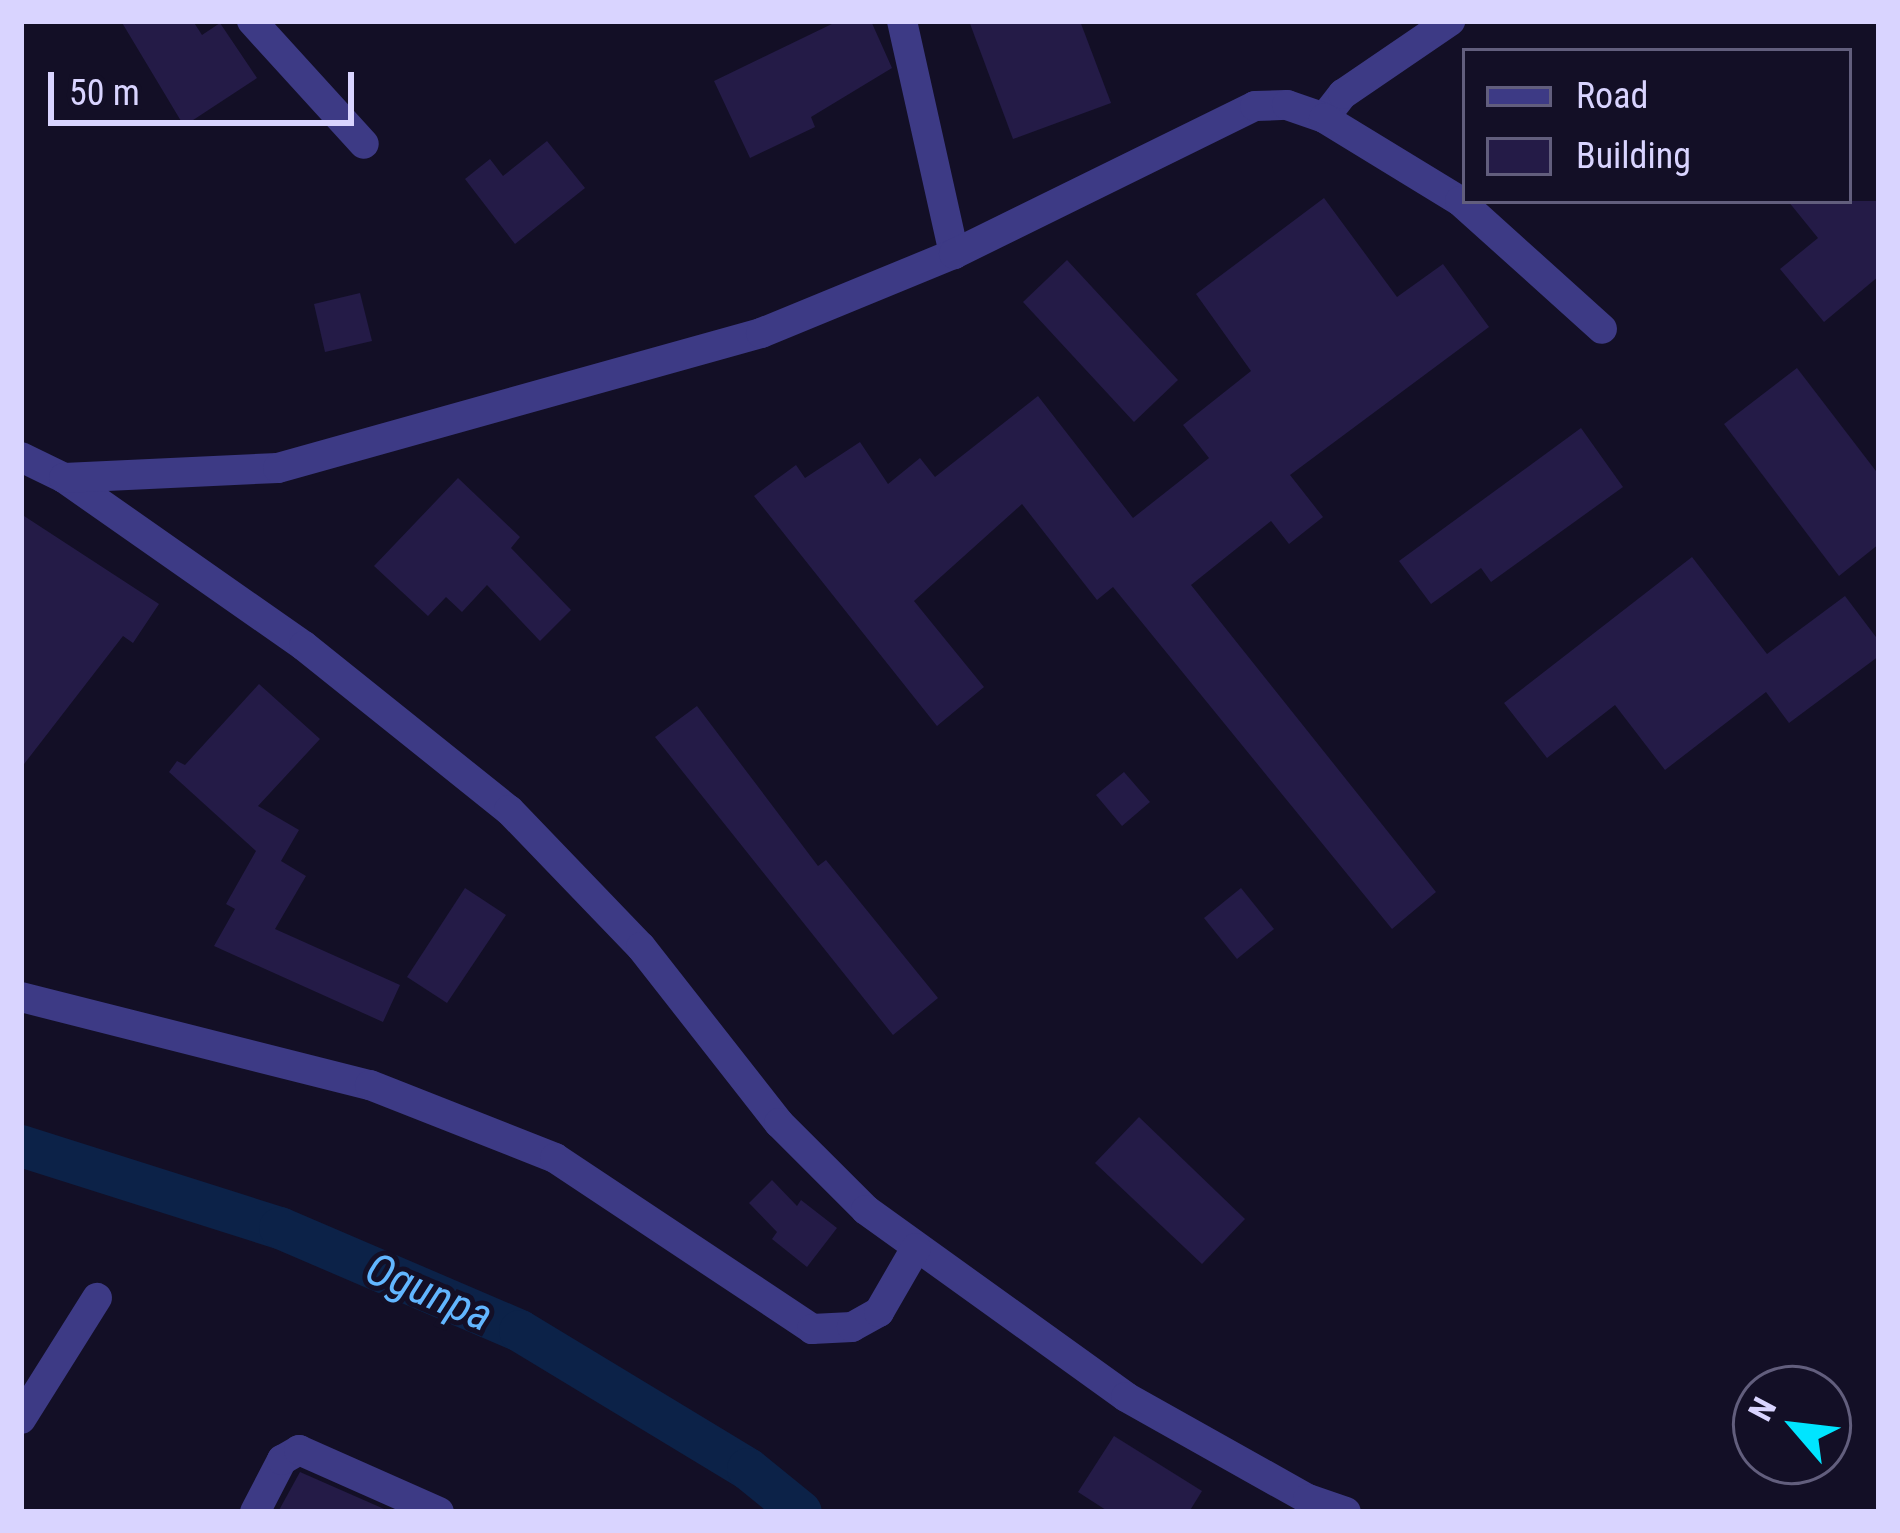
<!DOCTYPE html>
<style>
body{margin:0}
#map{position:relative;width:1900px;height:1533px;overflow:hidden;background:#130f26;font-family:"Roboto Condensed",sans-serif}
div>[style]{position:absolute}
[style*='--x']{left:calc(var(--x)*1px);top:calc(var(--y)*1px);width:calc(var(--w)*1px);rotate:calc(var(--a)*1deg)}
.canal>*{height:42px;margin:-21px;padding:0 21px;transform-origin:21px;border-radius:21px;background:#0c2248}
.building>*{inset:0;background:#241b47}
.minor>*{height:30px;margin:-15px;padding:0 15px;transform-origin:15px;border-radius:15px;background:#3d3a85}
span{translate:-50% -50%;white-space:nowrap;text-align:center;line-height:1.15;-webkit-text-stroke:10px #130f26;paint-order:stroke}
.water-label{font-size:45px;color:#62b6ff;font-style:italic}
.frame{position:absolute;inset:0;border:24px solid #d9d4ff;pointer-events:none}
.legend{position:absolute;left:1462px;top:48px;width:390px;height:156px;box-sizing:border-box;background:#130f26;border:3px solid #625e7d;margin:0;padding:15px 21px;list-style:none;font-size:36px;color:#d9d4ff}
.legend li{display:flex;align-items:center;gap:24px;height:60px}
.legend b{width:60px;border:3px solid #625e7d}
.north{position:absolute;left:1732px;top:1365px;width:120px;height:120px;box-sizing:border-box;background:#130f26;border:3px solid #625e7d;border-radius:50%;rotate:298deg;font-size:33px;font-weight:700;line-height:48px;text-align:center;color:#d9d4ff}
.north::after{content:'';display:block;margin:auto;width:42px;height:54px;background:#00e5ff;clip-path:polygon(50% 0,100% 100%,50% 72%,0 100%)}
.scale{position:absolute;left:48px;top:72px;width:306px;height:54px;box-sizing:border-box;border:6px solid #d9d4ff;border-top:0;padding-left:15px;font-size:36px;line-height:42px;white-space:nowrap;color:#d9d4ff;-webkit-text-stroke:9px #130f26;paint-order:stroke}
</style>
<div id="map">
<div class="canal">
<i style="--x:21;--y:1146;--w:272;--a:17.6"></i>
<i style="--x:280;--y:1228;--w:261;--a:23.2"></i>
<i style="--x:520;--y:1331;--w:267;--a:31.2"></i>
<i style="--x:748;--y:1469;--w:68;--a:39.1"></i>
</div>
<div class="building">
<i style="clip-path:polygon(121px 21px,193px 21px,202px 35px,220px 23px,257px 78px,184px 126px)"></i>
<i style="clip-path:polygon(838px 21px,871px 21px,892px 68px,811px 117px,815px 127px,750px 158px,714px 81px)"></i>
<i style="clip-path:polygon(969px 21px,1080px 21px,1111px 103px,1013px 139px)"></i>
<i style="clip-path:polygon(547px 141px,585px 188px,515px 244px,465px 179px,490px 159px,503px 176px)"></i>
<i style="clip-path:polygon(1324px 198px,1397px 297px,1443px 264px,1489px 327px,1290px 475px,1323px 517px,1289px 544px,1271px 521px,1191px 585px,1436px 892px,1392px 929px,1113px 587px,1097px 600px,1022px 504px,914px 601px,984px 687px,937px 726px,754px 496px,796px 465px,805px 478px,860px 442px,888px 484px,920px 458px,935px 477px,1038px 396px,1133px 518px,1209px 458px,1183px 425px,1251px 371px,1196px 294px)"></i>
<i style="clip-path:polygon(1788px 201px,1879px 201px,1879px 276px,1824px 322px,1780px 269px,1818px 238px)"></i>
<i style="clip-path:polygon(1067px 260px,1178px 380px,1134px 422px,1023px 302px)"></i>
<i style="clip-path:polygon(360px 293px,372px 341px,325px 352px,314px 304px)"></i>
<i style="clip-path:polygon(1797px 368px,1879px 475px,1879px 544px,1839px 576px,1724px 424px)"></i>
<i style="clip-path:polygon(1581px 428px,1623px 487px,1491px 582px,1481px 568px,1431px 604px,1399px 561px)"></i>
<i style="clip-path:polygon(458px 478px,520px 537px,511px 548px,571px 610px,540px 641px,487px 585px,462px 612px,446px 597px,428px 616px,374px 566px)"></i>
<i style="clip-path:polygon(21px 514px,159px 604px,133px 643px,123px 636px,21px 768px)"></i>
<i style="clip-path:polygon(1692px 557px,1767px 654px,1845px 596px,1879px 641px,1879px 656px,1789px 723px,1766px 692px,1665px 770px,1615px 705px,1547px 758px,1504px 703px)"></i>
<i style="clip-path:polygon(259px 684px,320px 739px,258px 806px,299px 830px,281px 861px,306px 876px,275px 929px,400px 985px,383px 1022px,214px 946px,235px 909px,226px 904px,256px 851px,169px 772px,177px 761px,185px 765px)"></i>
<i style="clip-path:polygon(697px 706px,818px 866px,826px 860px,938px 998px,893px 1035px,655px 737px)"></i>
<i style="clip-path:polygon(1124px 772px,1150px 802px,1122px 826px,1096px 795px)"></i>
<i style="clip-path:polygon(465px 888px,506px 915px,447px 1003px,407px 977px)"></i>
<i style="clip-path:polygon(1241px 888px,1274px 929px,1237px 959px,1204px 918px)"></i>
<i style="clip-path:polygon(1139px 1117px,1245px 1219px,1202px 1264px,1095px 1163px)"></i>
<i style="clip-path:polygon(772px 1180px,797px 1206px,801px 1200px,837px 1228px,807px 1267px,772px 1239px,777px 1232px,749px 1203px)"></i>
<i style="clip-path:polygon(1114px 1436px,1202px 1491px,1189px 1512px,1109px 1512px,1078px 1492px)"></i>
<i style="clip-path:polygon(300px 1472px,391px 1512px,278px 1512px)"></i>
</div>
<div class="minor">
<i style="--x:252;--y:21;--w:166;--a:47.7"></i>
<i style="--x:902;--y:21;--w:239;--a:77.4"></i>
<i style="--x:1324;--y:118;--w:31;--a:-52"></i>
<i style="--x:1343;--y:94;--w:130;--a:-34.3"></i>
<i style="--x:21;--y:457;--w:48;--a:26"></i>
<i style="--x:64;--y:478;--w:293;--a:35"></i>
<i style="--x:304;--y:646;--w:263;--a:38.7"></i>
<i style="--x:509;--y:810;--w:190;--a:46.1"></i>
<i style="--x:641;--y:947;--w:224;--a:51.9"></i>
<i style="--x:779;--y:1123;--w:123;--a:45"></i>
<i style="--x:866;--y:1210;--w:320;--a:35.7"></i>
<i style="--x:1126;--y:1397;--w:209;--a:29.3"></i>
<i style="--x:1308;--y:1499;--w:40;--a:18.9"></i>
<i style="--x:64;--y:478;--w:214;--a:-2.7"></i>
<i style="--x:278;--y:468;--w:502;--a:-15.62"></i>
<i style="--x:761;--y:333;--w:209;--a:-22.3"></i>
<i style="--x:954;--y:254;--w:335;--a:-26.2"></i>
<i style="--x:1255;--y:106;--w:32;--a:-2"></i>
<i style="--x:1287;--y:105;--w:39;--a:19"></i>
<i style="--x:1324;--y:118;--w:159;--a:31.4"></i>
<i style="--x:1460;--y:201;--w:191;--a:42"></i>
<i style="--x:21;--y:997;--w:360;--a:14.2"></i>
<i style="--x:370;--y:1085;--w:199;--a:21.5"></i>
<i style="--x:555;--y:1158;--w:309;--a:33.6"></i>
<i style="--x:812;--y:1329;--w:40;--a:-2.9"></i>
<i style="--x:852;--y:1327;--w:31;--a:-29"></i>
<i style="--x:879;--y:1312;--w:74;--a:-60"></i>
<i style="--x:21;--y:1419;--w:143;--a:-57.9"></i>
<i style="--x:255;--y:1512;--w:59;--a:-62.6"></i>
<i style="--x:282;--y:1460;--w:20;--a:-30"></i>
<i style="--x:299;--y:1450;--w:153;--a:23.9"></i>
</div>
<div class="water-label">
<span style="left:429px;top:1292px;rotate:23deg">Ogunpa</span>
</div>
<div class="frame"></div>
<ul class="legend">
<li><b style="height:15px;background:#3d3a85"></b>Road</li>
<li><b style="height:33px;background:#241b47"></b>Building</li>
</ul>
<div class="north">N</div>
<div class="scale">50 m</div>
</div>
